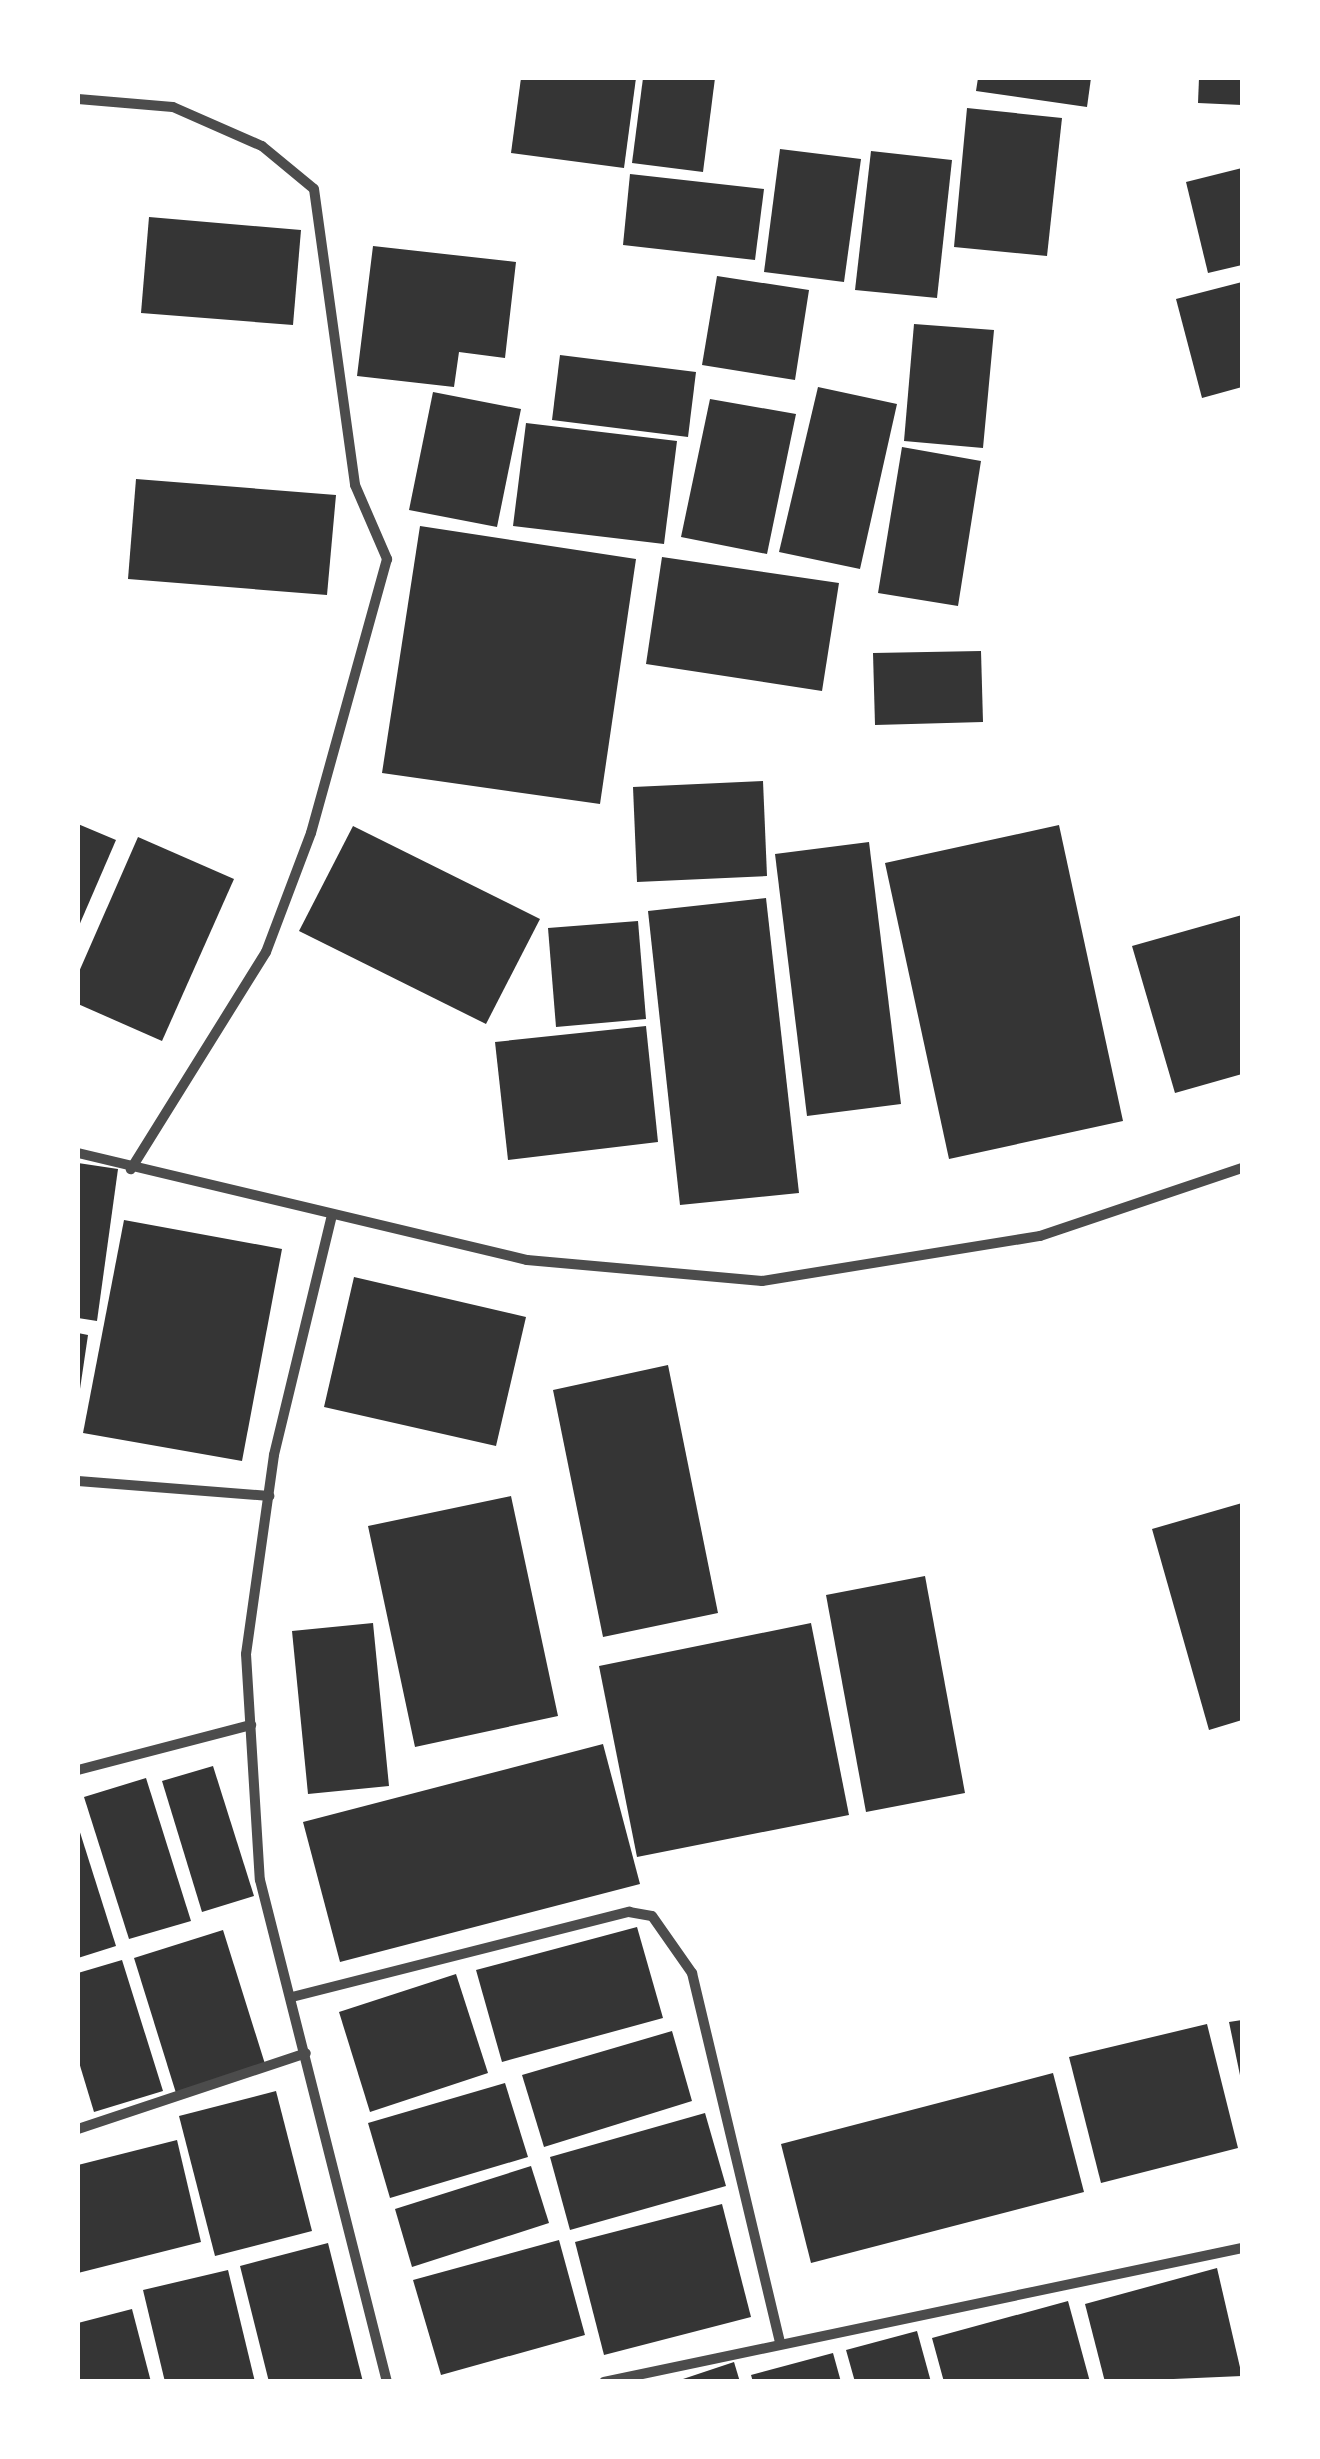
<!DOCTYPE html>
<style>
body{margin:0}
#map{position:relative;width:1320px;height:2459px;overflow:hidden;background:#fff;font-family:"DM Sans",sans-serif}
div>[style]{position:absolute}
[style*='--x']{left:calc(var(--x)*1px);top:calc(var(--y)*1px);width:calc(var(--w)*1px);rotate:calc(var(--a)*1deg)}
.building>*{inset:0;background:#353535}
.minor>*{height:10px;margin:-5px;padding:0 5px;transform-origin:5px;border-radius:5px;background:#4c4c4c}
span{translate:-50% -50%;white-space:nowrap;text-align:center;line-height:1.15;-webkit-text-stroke:8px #fff;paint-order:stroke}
.frame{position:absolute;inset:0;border:80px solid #fff;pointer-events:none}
</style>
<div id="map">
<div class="building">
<i style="clip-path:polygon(521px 78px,636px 78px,624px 168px,511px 153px)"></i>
<i style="clip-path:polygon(643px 78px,715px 78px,703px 172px,632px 163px)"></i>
<i style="clip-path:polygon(978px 78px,1091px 78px,1087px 107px,976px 91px)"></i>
<i style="clip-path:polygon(1199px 78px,1242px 78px,1242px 105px,1198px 103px)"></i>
<i style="clip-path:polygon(967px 108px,1062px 118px,1047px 256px,954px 247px)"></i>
<i style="clip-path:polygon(780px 149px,861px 159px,844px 282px,764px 272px)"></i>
<i style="clip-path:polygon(871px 151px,952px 160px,937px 298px,855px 290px)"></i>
<i style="clip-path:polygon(1242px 168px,1242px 265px,1208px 273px,1186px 182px)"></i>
<i style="clip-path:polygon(630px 174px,764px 189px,755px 260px,623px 245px)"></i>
<i style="clip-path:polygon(149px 217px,301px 230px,293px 325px,141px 313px)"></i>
<i style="clip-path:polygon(373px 246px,516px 262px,505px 358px,459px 352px,454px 387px,357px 376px)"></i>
<i style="clip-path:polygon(717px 276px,809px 290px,795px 380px,702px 365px)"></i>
<i style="clip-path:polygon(1242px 282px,1242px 387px,1202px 398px,1176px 299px)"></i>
<i style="clip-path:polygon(914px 324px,994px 330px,983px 448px,904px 441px)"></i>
<i style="clip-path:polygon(560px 355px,696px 372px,688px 437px,552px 420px)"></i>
<i style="clip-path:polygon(818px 387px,897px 404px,860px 569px,779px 552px)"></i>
<i style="clip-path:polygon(433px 392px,521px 409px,497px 527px,409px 510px)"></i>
<i style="clip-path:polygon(710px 399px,796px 414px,767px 554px,681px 537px)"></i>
<i style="clip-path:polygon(526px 423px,677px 441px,664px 544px,513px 526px)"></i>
<i style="clip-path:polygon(902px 447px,981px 461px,958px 606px,878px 593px)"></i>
<i style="clip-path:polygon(136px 479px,336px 495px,327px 595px,128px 579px)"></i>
<i style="clip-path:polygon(420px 526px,636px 559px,600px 804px,382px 773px)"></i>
<i style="clip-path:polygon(662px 557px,839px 583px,822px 691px,646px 664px)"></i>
<i style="clip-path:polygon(981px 651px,983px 722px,875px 725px,873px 653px)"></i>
<i style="clip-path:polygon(763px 781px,767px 876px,637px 882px,633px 787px)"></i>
<i style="clip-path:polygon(78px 824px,116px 840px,78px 928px)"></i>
<i style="clip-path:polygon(1059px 825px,1123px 1121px,949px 1159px,885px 863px)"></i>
<i style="clip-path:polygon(353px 826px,540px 919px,486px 1024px,299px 931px)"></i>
<i style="clip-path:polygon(138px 837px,234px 879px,162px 1041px,78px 1004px,78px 974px)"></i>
<i style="clip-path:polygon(869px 842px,901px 1104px,807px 1116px,775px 854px)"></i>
<i style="clip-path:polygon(766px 898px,799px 1193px,680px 1205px,648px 911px)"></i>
<i style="clip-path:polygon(1242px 915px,1242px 1074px,1175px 1093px,1132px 946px)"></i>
<i style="clip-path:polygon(638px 921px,646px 1019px,556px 1027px,548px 928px)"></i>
<i style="clip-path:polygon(646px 1026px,658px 1142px,508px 1160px,495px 1042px)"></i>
<i style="clip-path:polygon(78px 1163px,118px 1169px,97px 1321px,78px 1318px)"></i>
<i style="clip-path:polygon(124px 1220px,282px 1249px,242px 1461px,83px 1433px)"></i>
<i style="clip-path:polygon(354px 1277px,526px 1317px,496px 1446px,324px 1407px)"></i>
<i style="clip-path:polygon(78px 1333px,88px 1335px,80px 1389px,78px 1389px)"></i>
<i style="clip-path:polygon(668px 1365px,718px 1613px,603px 1637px,553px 1390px)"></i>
<i style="clip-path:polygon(511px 1496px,558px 1716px,415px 1747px,368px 1526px)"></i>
<i style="clip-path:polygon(1242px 1503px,1242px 1720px,1209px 1730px,1152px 1529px)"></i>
<i style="clip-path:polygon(925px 1576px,965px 1793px,866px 1812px,826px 1595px)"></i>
<i style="clip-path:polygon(373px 1623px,389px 1786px,308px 1794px,292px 1631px)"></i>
<i style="clip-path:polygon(811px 1623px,849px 1815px,637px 1857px,599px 1666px)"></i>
<i style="clip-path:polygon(603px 1744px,640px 1884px,340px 1962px,303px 1822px)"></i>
<i style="clip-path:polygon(213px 1766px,254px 1896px,202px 1912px,162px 1781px)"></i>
<i style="clip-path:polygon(146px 1778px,191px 1921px,129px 1939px,84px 1797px)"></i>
<i style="clip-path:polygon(78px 1826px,116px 1946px,78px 1958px)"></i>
<i style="clip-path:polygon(637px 1927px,663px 2018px,502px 2062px,476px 1970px)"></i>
<i style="clip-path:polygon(223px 1930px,265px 2064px,176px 2093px,134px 1958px)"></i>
<i style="clip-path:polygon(122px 1960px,163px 2091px,94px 2112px,78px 2059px,78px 1973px)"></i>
<i style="clip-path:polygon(456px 1974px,488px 2073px,370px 2112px,339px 2012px)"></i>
<i style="clip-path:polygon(1242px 2020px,1242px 2080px,1241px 2080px,1229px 2022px)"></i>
<i style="clip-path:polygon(1207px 2024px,1238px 2148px,1101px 2183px,1069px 2057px)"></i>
<i style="clip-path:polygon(672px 2031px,692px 2101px,544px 2147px,522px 2075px)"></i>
<i style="clip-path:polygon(1053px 2073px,1084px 2192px,811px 2263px,781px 2144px)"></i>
<i style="clip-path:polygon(505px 2083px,528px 2157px,390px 2198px,368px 2123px)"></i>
<i style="clip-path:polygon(276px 2091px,312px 2231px,215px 2256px,179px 2116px)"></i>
<i style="clip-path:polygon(705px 2113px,726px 2186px,570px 2230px,550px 2157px)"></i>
<i style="clip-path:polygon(177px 2140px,201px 2242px,78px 2273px,78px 2165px)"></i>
<i style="clip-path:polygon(531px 2166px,549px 2223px,412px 2267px,395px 2209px)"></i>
<i style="clip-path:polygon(722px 2204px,751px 2317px,604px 2355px,575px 2242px)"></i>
<i style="clip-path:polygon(559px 2240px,585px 2335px,441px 2375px,413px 2280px)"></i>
<i style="clip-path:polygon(328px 2243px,363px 2382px,269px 2382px,240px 2266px)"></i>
<i style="clip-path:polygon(1217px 2268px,1242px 2376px,1105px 2382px,1085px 2304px)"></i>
<i style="clip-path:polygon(228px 2270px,255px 2382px,165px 2382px,143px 2290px)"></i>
<i style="clip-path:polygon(1068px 2301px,1090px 2382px,944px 2382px,932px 2338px)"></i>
<i style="clip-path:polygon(132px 2309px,151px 2382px,78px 2382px,78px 2323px)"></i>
<i style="clip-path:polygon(917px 2331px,931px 2382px,855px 2382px,846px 2350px)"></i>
<i style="clip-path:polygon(833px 2353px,841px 2382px,753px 2382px,751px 2375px)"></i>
<i style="clip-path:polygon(734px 2362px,740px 2382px,677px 2382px,677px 2381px)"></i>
</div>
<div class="minor">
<i style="--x:78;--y:99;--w:95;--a:4.8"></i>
<i style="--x:173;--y:107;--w:97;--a:23.7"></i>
<i style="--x:262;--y:146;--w:67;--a:39.6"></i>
<i style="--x:314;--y:189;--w:299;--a:82.1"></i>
<i style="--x:355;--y:485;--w:81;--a:66.6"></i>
<i style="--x:387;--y:559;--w:284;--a:105.5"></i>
<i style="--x:311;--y:833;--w:127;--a:110.7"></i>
<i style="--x:266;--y:952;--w:256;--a:121.9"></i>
<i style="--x:78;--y:1153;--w:462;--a:13.4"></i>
<i style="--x:527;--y:1260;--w:236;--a:5.1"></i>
<i style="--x:762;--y:1281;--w:282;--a:-9.2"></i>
<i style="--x:1040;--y:1236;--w:213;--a:-18.6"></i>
<i style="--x:332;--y:1215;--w:247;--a:103.6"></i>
<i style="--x:274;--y:1455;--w:201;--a:98"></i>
<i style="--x:246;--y:1654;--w:226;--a:86.5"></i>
<i style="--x:260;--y:1880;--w:518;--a:75.8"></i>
<i style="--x:78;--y:1481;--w:192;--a:4.5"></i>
<i style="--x:78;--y:1770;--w:179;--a:-14.6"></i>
<i style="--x:292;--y:1997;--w:348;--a:-14.2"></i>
<i style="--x:629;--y:1912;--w:23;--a:10"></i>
<i style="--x:652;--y:1916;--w:70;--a:54.9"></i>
<i style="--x:692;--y:1973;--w:380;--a:76.6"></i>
<i style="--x:78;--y:2129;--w:240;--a:-18.4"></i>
<i style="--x:604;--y:2382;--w:652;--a:-11.86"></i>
</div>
<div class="frame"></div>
</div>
